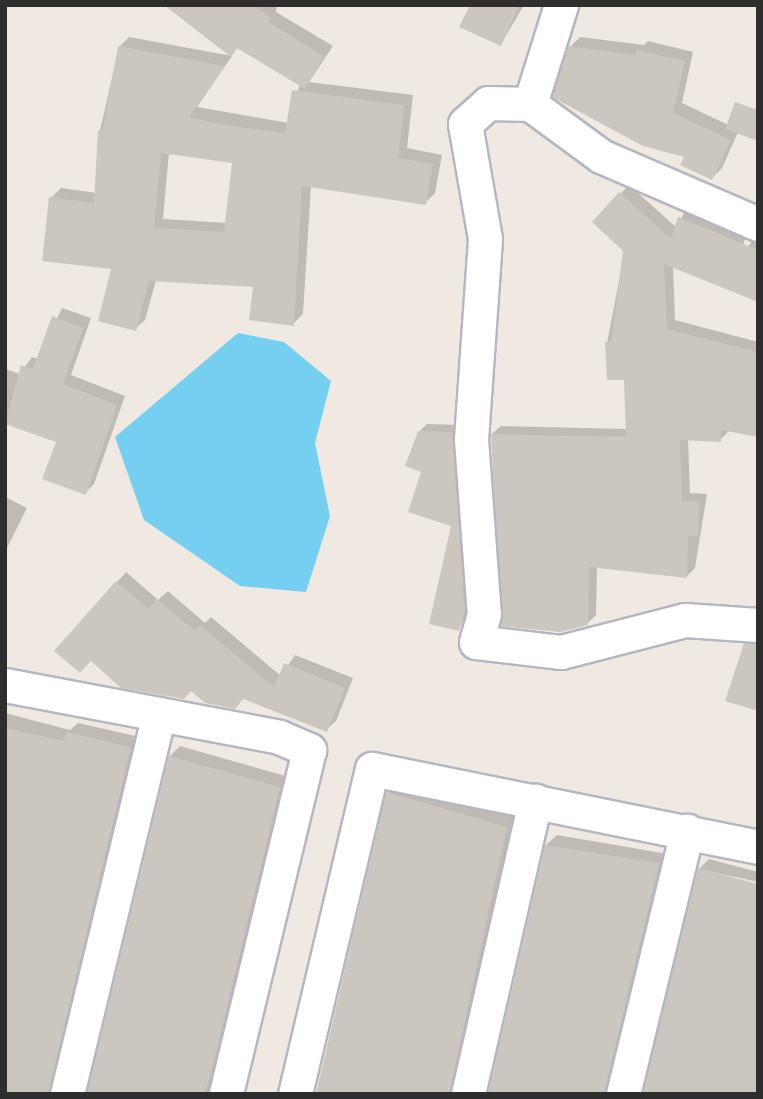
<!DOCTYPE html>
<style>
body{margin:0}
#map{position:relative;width:763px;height:1099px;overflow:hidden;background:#efe9e1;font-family:"Golos Text",sans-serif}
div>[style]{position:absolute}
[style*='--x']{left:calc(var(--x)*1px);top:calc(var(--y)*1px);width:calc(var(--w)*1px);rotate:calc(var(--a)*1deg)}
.water>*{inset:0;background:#75cff0}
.shadow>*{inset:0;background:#0003}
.building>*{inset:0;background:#cbc7bf}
.roads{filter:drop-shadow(2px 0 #b4b7c1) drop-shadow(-2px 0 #b4b7c1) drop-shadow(0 2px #b4b7c1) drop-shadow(0 -2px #b4b7c1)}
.street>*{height:33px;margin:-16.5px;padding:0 16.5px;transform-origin:16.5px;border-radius:16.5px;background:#fff}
span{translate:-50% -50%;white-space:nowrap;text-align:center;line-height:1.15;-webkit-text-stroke:5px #fff;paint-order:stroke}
.frame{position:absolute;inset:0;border:7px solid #2e2e2e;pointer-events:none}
</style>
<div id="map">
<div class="water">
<i style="clip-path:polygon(238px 333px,284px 342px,331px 381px,315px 443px,330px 516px,306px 592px,240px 586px,144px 520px,115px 437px)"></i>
</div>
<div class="shadow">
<i style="clip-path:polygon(evenodd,167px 5px,277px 5px,276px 12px,333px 46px,309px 82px,413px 95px,407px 148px,442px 155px,435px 193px,425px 203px,311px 186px,303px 314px,293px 324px,255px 286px,156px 280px,145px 320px,135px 329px,113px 268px,51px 198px,61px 188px,97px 193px,100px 131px,119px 47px,129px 37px,232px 56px,197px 107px,289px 123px,300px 84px,239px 47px,230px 55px,167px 5px,169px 152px,234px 161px,227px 223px,163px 219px,169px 152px)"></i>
<i style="clip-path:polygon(473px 5px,524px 5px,501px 44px)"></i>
<i style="clip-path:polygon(580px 37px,644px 45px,648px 41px,693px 52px,682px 103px,739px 130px,722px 168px,712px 178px,686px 156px,570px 47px)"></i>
<i style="clip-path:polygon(629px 185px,676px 227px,690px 203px,749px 229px,739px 256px,758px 235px,758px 300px,673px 265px,675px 320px,758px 342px,758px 435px,730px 430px,720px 440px,688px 438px,690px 493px,707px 494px,695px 568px,687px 576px,597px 566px,596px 615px,587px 624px,492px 434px,501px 426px,627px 429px,626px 378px,607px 343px,625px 250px,594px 222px)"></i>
<i style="clip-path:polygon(62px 308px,91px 318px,71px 375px,125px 396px,94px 484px,85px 493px,58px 441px,5px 422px,5px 369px,20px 374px,32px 357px,39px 359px)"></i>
<i style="clip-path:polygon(427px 424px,459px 425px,472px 603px,459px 629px,453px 525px,424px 470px,419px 432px)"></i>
<i style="clip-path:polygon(5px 497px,27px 508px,5px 552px)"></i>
<i style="clip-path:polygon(126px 572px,158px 600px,168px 591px,205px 623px,211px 617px,281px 676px,295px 655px,353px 678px,336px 721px,326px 730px,244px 697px,191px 690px,57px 650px)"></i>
<i style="clip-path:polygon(5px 713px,70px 730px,78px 723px,140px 737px,62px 1094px,5px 1094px)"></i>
<i style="clip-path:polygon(180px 746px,289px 777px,212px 1094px,89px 1094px,170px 756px)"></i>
<i style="clip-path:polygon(398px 783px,517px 817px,463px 1094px,320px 1094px,388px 793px)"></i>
<i style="clip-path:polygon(557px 835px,668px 854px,618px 1094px,490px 1094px,546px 845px)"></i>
<i style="clip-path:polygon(709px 859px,758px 872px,758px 882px,699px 869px)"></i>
</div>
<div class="building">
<i style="clip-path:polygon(164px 5px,254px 5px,271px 18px,268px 22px,324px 56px,305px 89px,237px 48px,231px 57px)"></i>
<i style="clip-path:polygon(470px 5px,519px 5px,501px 46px,459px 27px)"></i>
<i style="clip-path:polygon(evenodd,118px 46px,225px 66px,189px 117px,223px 125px,285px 133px,292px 90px,404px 105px,398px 158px,433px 164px,426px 205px,302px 186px,294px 326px,249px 320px,253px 287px,149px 281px,136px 331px,98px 321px,111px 269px,42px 261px,49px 197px,94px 203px,98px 130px,103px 130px,118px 46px,161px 153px,232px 163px,224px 232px,154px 228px,161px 153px)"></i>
<i style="clip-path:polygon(568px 46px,636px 55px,637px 50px,685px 61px,673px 113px,731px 140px,712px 180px,680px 165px,684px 157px,643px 146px,552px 97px)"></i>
<i style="clip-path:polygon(735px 102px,758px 110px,758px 141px,725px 129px)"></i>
<i style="clip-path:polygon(619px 192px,671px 239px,678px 217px,758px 250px,758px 302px,664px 264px,667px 329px,758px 352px,758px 437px,721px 430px,721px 442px,680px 440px,682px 501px,699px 502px,698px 536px,688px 536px,687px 578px,589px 567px,588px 625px,560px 632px,501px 626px,491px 434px,626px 437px,624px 380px,607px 380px,605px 342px,611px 342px,623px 251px,592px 222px)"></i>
<i style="clip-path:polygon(52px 316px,83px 328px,63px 384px,117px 405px,86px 495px,42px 479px,56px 442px,5px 424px,21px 365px,33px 369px)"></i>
<i style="clip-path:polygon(418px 431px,452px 432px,465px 612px,459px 631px,429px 624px,451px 526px,408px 512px,421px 472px,405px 466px)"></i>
<i style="clip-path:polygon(116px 581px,149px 609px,157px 599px,195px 631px,200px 625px,274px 687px,284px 663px,345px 688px,327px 732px,243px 699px,235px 709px,205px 703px,191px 691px,184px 699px,121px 688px,91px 661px,80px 673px,54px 651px)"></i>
<i style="clip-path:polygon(744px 643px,758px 644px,758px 711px,725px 701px)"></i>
<i style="clip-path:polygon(5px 728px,64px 741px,66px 732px,131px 747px,48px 1094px,5px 1094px)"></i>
<i style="clip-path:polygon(169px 756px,280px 787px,211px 1073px,204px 1094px,87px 1094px)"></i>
<i style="clip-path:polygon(386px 792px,507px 827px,449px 1094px,316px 1094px)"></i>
<i style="clip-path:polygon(545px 845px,659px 863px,604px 1094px,488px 1094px)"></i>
<i style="clip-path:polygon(698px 868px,758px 884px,758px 1094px,643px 1094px)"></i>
</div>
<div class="roads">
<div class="street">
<i style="--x:530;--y:104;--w:104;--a:-72.6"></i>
<i style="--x:758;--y:224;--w:171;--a:-156.6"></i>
<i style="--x:601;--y:156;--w:88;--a:-143.8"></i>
<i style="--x:530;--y:104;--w:42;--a:-178.6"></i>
<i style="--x:488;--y:103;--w:31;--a:138"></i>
<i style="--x:465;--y:124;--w:117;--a:80.1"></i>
<i style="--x:485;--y:239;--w:200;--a:94"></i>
<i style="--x:471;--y:439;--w:175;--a:85.8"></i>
<i style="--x:484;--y:614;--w:29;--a:106"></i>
<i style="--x:476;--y:642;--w:86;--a:6.7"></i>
<i style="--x:561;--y:652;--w:128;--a:-14.5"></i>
<i style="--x:685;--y:620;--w:73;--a:3.9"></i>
<i style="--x:5;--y:685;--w:279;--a:10.7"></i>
<i style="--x:279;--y:737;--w:33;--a:23"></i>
<i style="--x:309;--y:750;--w:354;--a:103.6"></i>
<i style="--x:67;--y:1094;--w:391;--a:-76.4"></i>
<i style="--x:295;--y:1094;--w:334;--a:-76.7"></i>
<i style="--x:372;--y:769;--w:394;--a:11.4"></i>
<i style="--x:468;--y:1094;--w:301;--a:-77.1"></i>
<i style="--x:623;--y:1094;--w:271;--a:-76.3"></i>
</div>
</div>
<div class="frame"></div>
</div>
